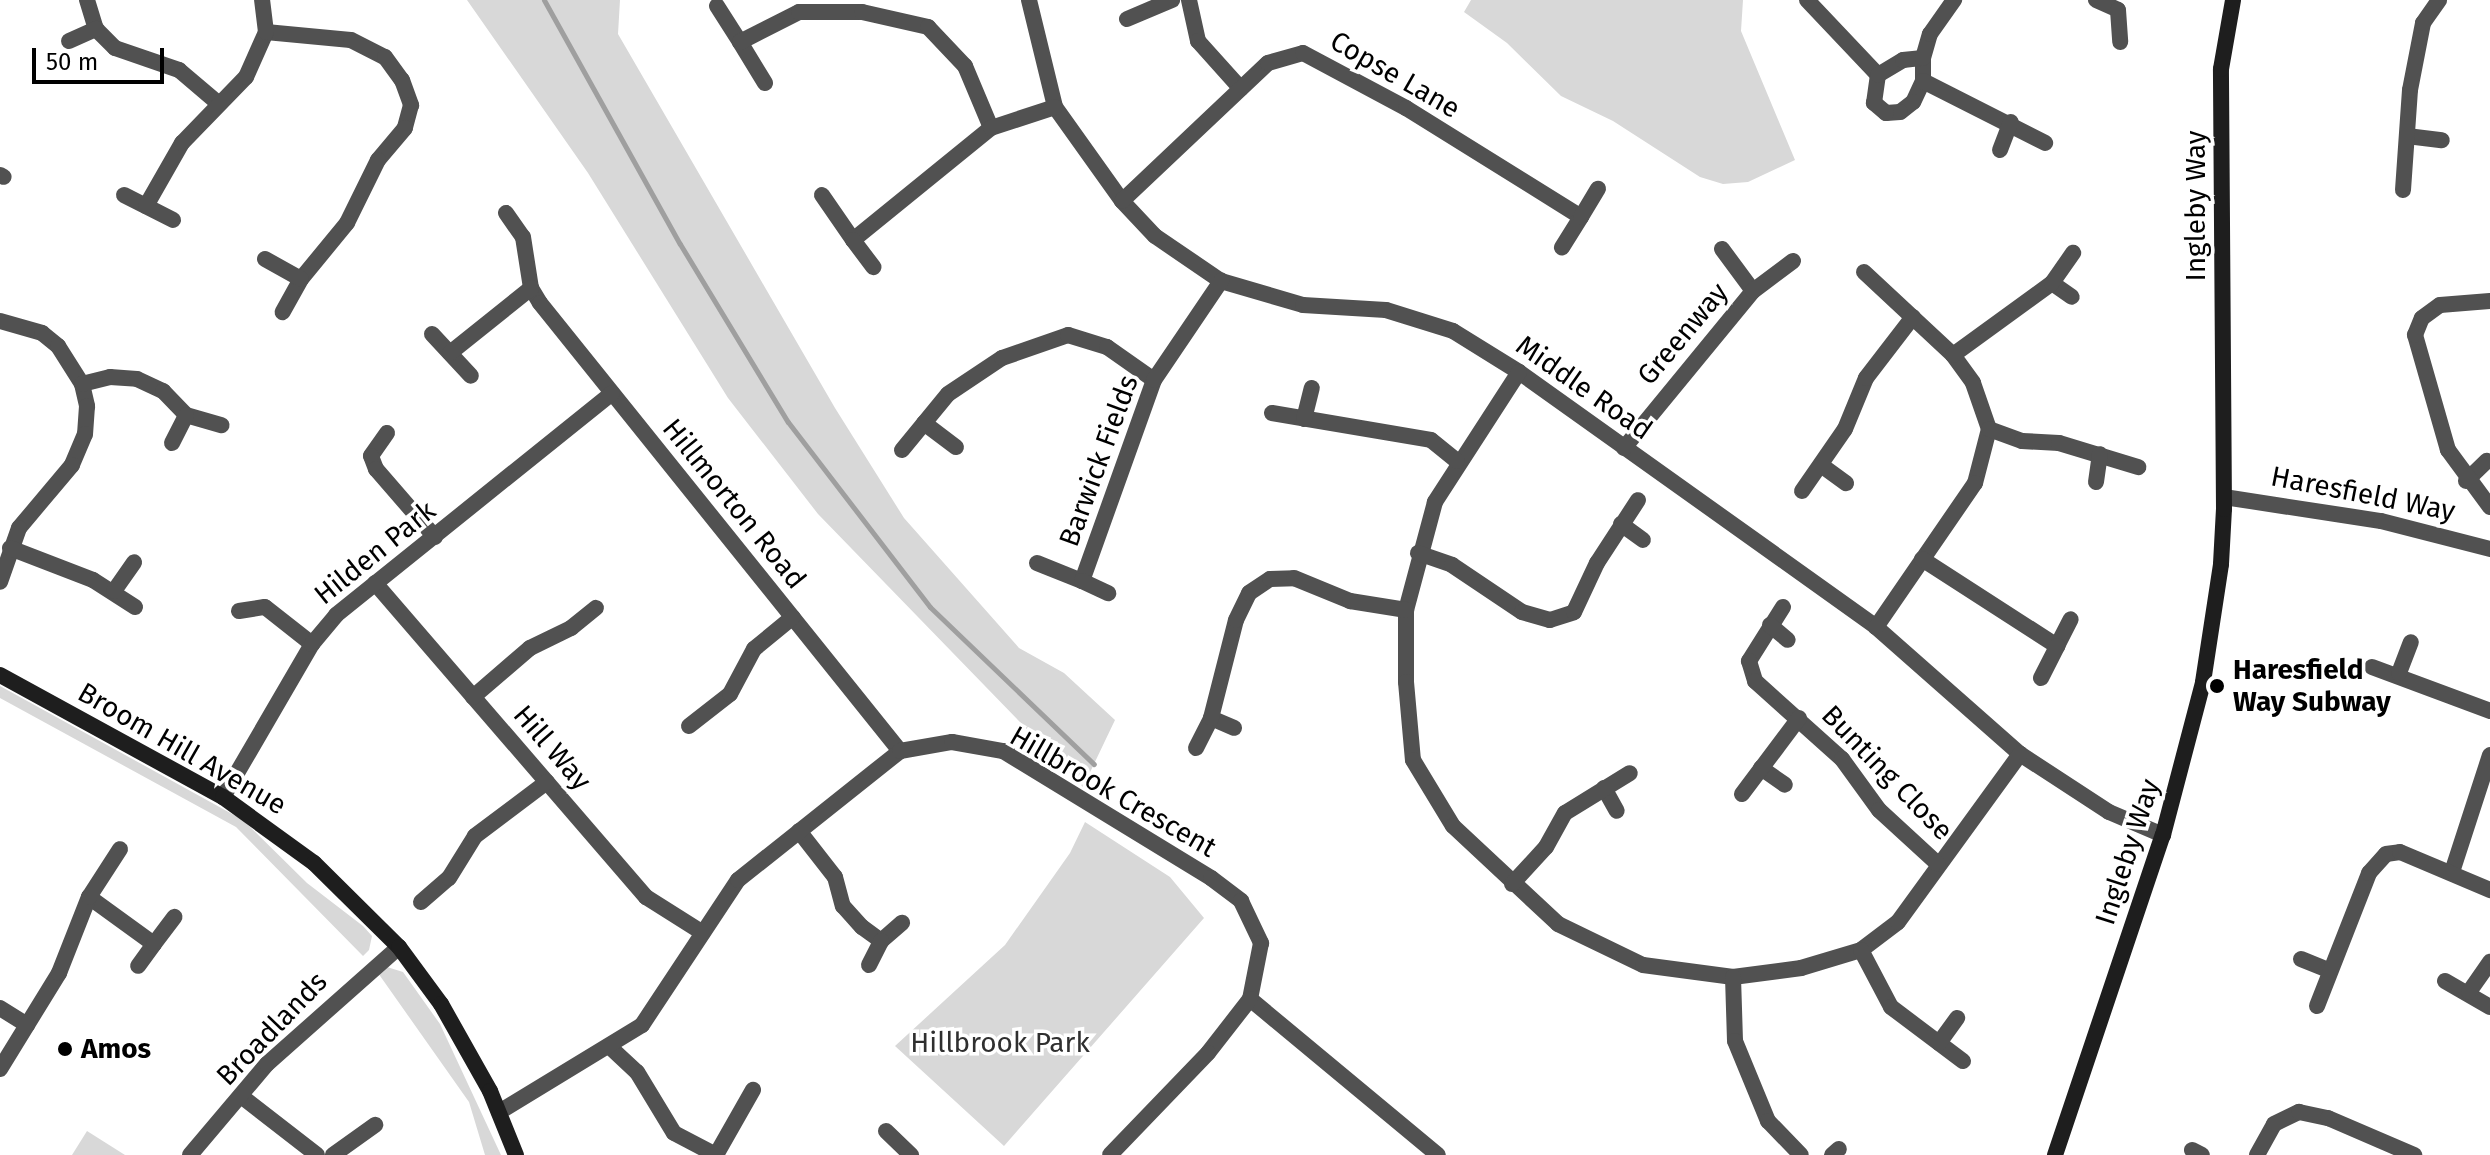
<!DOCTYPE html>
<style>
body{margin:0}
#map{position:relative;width:2490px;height:1155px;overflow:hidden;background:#fff;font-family:"Fira Sans",sans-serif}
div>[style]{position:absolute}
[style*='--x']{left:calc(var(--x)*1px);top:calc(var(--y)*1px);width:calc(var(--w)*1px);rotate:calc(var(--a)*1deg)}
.green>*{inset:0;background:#d8d8d8}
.stream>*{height:5px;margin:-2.5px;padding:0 2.5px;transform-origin:2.5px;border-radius:2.5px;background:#9f9f9f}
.street>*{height:16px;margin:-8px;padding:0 8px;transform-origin:8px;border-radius:8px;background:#515151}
.secondary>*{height:16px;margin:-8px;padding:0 8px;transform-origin:8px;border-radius:8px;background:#1e1e1e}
.dots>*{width:22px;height:22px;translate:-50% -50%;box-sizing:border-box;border:4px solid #fff;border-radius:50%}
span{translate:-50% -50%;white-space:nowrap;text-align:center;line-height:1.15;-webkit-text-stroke:7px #fff;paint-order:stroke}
.street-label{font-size:28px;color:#000}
.poi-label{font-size:28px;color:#000;font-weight:700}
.left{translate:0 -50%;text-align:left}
.park-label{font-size:28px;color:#2f2f2f}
.scale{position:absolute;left:32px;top:48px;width:132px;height:36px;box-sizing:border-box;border:4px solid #000;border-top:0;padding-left:10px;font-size:24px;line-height:28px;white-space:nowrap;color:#000;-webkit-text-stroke:6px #fff;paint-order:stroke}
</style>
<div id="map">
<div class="green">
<i style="clip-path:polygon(467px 0,620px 0,618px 34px,835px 408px,904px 518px,1019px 648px,1064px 673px,1115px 720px,1083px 787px,818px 514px,728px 398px,588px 173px)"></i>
<i style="clip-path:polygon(1471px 0,1743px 0,1741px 31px,1795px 160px,1748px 182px,1723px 184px,1700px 177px,1613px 121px,1561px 96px,1507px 43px,1464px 12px)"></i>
<i style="clip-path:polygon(0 686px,243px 820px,307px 883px,363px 926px,372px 936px,369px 950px,363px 956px,236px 827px,0 698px)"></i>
<i style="clip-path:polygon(1085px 822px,1170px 877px,1204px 918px,1004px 1146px,895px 1046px,1005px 945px,1070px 853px)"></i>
<i style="clip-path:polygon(387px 967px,403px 972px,440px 1024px,501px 1155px,485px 1155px,469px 1102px,378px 973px)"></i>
<i style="clip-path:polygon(87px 1131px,125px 1155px,72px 1155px)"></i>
</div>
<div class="stream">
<i style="--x:544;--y:0;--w:279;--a:60.9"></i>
<i style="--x:680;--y:244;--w:208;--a:58.8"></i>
<i style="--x:788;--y:422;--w:233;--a:52.5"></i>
<i style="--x:930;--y:607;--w:227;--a:43.8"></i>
</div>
<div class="street">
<i style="--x:87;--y:0;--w:30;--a:73"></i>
<i style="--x:96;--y:29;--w:27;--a:45"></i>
<i style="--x:115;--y:48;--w:68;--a:19"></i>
<i style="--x:179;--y:70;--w:52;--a:40.4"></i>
<i style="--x:1029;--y:0;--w:110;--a:76.3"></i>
<i style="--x:1055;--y:107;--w:115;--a:54.5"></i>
<i style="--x:1122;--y:201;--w:48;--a:46.7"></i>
<i style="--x:1155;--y:236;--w:80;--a:34.3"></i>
<i style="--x:1221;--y:281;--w:85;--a:16.3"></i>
<i style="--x:1303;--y:305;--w:83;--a:3.4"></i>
<i style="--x:1386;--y:310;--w:70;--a:17.4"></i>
<i style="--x:1453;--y:331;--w:78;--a:31.8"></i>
<i style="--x:1519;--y:372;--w:439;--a:35.5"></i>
<i style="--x:1876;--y:627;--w:192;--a:41.4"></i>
<i style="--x:2020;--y:754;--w:106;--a:33.1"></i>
<i style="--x:2109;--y:812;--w:59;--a:23.1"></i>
<i style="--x:1189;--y:0;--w:42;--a:77.6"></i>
<i style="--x:1198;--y:41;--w:64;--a:48.1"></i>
<i style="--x:1807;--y:0;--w:103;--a:46.6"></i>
<i style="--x:2096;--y:0;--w:24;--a:24"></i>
<i style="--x:2118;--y:10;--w:32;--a:86"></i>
<i style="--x:717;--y:6;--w:43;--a:57.4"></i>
<i style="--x:1127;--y:19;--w:49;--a:-22.9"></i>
<i style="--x:266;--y:32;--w:85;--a:5.4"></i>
<i style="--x:351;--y:40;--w:38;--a:27"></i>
<i style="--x:385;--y:57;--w:29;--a:54"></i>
<i style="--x:402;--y:80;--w:27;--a:70"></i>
<i style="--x:411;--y:105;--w:24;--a:105"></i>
<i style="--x:405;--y:128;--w:42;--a:130.2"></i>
<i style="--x:378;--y:160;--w:70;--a:116.2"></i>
<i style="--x:347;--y:223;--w:72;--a:129.4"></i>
<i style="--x:301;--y:279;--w:38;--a:119"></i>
<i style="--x:69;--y:41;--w:30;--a:-24"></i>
<i style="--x:1923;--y:58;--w:23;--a:90"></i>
<i style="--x:1923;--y:81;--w:23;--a:115"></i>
<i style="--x:1913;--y:102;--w:16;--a:142"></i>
<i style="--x:1900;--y:112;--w:14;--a:176"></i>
<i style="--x:1886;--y:113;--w:16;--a:-140"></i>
<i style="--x:1874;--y:103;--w:28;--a:-82"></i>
<i style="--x:1878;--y:75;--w:29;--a:-31"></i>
<i style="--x:1903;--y:60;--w:20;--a:-6"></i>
<i style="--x:1923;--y:58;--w:25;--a:-74"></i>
<i style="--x:1930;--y:34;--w:42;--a:-54.8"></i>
<i style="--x:1923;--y:81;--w:137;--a:26.9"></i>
<i style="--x:765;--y:83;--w:48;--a:-121.4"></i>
<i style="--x:740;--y:42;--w:66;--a:-27"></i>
<i style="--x:799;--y:12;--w:63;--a:0"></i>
<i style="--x:862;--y:12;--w:68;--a:12.8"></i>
<i style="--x:928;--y:27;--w:54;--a:46.5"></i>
<i style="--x:965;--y:66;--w:67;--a:67.2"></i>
<i style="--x:2407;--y:136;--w:35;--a:7"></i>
<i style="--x:2000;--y:150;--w:30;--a:-69"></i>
<i style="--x:0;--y:175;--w:4;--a:27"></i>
<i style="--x:2403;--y:190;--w:100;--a:-86"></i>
<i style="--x:2410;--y:90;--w:68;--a:-79"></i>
<i style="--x:2423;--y:23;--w:28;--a:-55"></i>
<i style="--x:124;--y:195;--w:55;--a:27"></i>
<i style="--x:822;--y:195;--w:55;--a:55.4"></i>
<i style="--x:853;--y:240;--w:178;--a:-39.1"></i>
<i style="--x:991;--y:128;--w:67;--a:-18.2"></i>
<i style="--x:1122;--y:201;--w:201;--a:-43.4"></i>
<i style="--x:1268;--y:63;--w:36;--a:-16"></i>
<i style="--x:1303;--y:53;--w:117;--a:28.1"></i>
<i style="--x:1406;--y:108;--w:206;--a:31.9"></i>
<i style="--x:1581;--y:217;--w:36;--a:122"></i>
<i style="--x:146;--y:206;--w:73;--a:-60.3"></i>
<i style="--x:182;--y:143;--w:92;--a:-45.9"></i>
<i style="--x:246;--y:77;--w:49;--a:-66"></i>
<i style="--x:266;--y:32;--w:32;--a:-97"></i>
<i style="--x:506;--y:213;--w:29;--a:55"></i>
<i style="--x:523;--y:237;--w:52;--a:81.1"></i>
<i style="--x:531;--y:288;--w:17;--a:59"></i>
<i style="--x:540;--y:303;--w:575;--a:51.22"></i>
<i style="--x:1581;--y:217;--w:33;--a:-59"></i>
<i style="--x:853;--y:240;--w:34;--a:53"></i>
<i style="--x:1722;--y:249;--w:52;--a:53.6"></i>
<i style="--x:265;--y:259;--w:41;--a:29.1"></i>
<i style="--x:1864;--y:272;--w:122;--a:43"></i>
<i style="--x:1953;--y:355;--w:34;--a:54"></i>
<i style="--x:1973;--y:383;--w:49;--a:70.8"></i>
<i style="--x:1989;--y:429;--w:56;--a:104.5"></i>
<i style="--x:1975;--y:483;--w:175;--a:124.5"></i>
<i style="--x:2052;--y:283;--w:24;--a:35"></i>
<i style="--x:0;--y:321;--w:44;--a:15.9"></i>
<i style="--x:42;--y:333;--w:21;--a:39"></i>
<i style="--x:58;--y:346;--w:45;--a:57.7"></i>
<i style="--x:82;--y:384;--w:23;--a:77"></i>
<i style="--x:87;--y:406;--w:28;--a:94"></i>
<i style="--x:85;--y:434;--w:34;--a:113"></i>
<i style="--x:72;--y:465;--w:82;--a:130.1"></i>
<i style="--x:19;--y:528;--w:57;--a:109.4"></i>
<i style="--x:432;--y:334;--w:57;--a:47.1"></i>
<i style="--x:450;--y:353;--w:104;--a:-38.7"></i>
<i style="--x:1953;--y:355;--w:122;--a:-36"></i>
<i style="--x:2052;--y:283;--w:37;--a:-55"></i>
<i style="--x:1519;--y:372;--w:155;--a:122.9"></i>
<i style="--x:1435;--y:502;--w:112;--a:105"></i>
<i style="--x:1406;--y:610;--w:72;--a:90"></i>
<i style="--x:1406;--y:682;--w:78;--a:84.9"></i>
<i style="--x:1413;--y:760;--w:77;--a:58.8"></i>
<i style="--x:1453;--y:826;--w:144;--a:43"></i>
<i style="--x:1558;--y:924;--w:94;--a:25.8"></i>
<i style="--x:1643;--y:965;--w:91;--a:7.6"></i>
<i style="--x:1733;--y:977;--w:69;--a:-7.5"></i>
<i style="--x:1801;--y:968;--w:63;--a:-16.7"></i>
<i style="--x:1861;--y:950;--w:46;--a:-37.1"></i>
<i style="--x:1898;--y:922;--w:208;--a:-54"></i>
<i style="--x:82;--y:384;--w:29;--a:-14"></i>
<i style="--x:110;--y:377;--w:27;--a:4"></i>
<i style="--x:137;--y:379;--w:29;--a:25"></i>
<i style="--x:163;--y:391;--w:33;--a:46"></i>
<i style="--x:186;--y:415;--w:37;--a:16"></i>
<i style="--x:1272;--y:413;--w:161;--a:9.6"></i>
<i style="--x:1431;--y:440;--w:33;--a:39"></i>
<i style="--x:1304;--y:419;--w:32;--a:-76"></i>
<i style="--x:924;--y:423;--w:40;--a:37"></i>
<i style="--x:1989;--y:429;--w:35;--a:20"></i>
<i style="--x:2022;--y:441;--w:37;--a:3"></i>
<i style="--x:2059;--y:443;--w:83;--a:16.9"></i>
<i style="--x:387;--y:433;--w:28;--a:125"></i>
<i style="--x:371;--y:456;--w:14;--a:69"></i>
<i style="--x:376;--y:469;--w:90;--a:49.1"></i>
<i style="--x:172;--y:443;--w:31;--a:-63"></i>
<i style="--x:1624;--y:448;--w:203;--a:-50.6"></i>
<i style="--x:1753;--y:291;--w:50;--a:-36.9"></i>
<i style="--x:902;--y:450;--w:72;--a:-50.6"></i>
<i style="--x:948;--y:394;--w:65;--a:-33.7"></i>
<i style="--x:1002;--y:358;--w:70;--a:-19.2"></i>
<i style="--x:1068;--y:335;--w:41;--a:17.1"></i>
<i style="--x:1107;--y:347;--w:57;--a:35.1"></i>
<i style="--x:1821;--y:465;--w:31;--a:36"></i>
<i style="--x:2466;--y:481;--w:29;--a:-44"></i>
<i style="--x:2096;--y:482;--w:28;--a:-82"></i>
<i style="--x:1802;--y:491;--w:75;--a:-55.3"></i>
<i style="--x:1845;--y:429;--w:55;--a:-67.6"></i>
<i style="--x:1866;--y:378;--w:77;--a:-52.4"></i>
<i style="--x:2224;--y:497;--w:159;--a:8.7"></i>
<i style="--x:2381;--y:521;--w:113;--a:14.4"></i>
<i style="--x:2490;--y:507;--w:71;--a:-126.4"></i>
<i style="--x:2448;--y:450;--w:120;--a:-106"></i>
<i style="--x:2415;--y:335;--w:18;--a:-68"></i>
<i style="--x:2422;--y:318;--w:22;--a:-36"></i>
<i style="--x:2440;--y:305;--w:50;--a:-4.6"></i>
<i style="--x:1621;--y:524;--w:27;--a:36"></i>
<i style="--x:10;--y:548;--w:89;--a:21.1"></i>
<i style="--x:93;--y:580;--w:50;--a:32.7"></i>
<i style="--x:1418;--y:553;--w:36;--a:19"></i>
<i style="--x:1452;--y:565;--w:84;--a:33.9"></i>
<i style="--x:1522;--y:612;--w:29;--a:16"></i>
<i style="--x:1550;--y:620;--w:25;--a:-18"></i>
<i style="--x:1574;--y:612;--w:54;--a:-64.9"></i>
<i style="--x:1597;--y:563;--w:75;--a:-56.9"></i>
<i style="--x:1922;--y:559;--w:161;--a:32.8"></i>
<i style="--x:2057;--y:646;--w:30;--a:-63"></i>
<i style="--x:1037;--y:563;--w:48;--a:21.8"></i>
<i style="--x:1082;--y:581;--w:214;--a:-70.3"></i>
<i style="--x:1154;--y:380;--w:120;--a:-55.9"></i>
<i style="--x:1082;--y:581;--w:29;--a:25"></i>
<i style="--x:375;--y:583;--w:415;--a:49.2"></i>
<i style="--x:646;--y:897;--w:67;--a:32.3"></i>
<i style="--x:114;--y:591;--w:35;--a:-55"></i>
<i style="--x:1783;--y:607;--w:64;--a:122.2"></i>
<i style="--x:1749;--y:661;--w:21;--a:73"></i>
<i style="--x:1755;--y:681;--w:117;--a:41.9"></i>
<i style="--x:1842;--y:759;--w:63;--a:54"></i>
<i style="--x:1879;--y:810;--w:80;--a:42.5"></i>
<i style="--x:239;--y:611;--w:26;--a:-9"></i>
<i style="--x:265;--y:607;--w:60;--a:38.2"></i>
<i style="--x:1770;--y:625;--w:23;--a:40"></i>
<i style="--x:2372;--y:667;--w:126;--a:20.4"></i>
<i style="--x:2399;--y:673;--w:33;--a:-69"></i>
<i style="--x:2041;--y:678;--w:36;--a:-63"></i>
<i style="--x:473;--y:697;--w:75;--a:-40.7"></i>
<i style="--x:530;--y:648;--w:46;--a:-26"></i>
<i style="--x:571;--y:628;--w:32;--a:-39"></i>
<i style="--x:1211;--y:718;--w:25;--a:23"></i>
<i style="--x:689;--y:726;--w:52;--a:-38"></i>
<i style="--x:730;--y:694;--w:51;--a:-61.9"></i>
<i style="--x:754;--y:649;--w:50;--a:-39.4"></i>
<i style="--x:1196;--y:748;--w:34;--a:-63"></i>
<i style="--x:1211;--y:718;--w:101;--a:-75.7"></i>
<i style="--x:1236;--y:620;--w:30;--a:-64"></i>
<i style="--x:1249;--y:593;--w:25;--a:-34"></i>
<i style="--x:1270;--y:579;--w:24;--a:-2"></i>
<i style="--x:1294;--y:578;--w:61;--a:22.3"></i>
<i style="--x:1350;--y:601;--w:57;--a:9.1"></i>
<i style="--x:1761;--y:768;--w:29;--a:35"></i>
<i style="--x:1604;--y:788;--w:26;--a:61"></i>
<i style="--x:1742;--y:794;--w:95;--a:-53.1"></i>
<i style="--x:223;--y:797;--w:177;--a:-59.8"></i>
<i style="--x:312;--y:644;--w:38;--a:-50"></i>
<i style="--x:336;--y:615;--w:354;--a:-38.8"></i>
<i style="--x:799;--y:831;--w:58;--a:52"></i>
<i style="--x:835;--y:877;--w:30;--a:75"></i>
<i style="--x:843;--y:906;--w:28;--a:48"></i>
<i style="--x:862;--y:927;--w:24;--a:36"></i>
<i style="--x:881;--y:941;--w:28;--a:-41"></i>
<i style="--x:2452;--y:872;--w:123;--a:-72"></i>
<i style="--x:1512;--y:884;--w:50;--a:-47.4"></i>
<i style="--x:1546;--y:847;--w:39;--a:-61"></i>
<i style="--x:1565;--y:813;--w:76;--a:-31.6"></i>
<i style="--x:89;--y:897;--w:80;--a:35.9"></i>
<i style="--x:154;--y:944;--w:27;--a:126"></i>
<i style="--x:421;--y:902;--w:37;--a:-41"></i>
<i style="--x:449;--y:878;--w:49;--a:-58.2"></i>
<i style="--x:475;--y:836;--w:90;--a:-36.9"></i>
<i style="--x:154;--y:944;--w:34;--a:-53"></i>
<i style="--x:1861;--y:950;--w:64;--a:62.2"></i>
<i style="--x:1891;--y:1007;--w:90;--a:36.9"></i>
<i style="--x:2301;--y:959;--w:31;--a:22"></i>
<i style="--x:869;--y:965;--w:27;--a:-63"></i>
<i style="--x:1733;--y:977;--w:64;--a:88.2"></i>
<i style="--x:1735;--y:1041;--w:87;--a:67.6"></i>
<i style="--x:1768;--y:1121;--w:47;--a:45.9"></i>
<i style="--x:2445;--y:981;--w:52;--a:30"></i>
<i style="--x:2469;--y:992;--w:37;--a:-55"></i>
<i style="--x:1250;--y:999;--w:244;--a:39.7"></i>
<i style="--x:2317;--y:1006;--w:143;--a:-68.6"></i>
<i style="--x:2369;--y:873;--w:25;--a:-48"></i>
<i style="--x:2386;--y:854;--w:14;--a:-8"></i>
<i style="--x:2400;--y:852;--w:98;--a:22.9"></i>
<i style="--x:0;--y:1008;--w:32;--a:32"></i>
<i style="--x:1939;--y:1043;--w:31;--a:-54"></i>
<i style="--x:611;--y:1048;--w:35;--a:43"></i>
<i style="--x:637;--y:1072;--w:71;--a:58.8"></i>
<i style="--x:674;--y:1133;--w:47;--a:27.6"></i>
<i style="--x:716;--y:1155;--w:75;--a:-60.4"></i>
<i style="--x:0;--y:1069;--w:113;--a:-58.4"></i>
<i style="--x:59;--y:973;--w:82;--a:-68.5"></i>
<i style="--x:89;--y:897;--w:57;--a:-57.1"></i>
<i style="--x:241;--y:1096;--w:96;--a:37.8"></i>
<i style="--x:499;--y:1112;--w:167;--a:-31.3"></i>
<i style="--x:642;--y:1025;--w:174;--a:-56.5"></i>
<i style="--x:738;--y:880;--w:207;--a:-38.5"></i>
<i style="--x:900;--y:751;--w:53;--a:-9.8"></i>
<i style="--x:952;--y:742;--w:52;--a:10"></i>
<i style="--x:1003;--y:751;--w:244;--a:31.4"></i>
<i style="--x:1211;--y:878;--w:38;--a:37"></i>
<i style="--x:1241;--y:901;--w:47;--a:64.5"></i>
<i style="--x:1261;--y:943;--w:57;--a:101.1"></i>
<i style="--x:1250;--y:999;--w:68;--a:127.9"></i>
<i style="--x:1208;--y:1053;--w:141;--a:133.9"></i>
<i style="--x:886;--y:1131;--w:35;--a:44"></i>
<i style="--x:2192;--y:1150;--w:11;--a:27"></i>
<i style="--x:190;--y:1155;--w:119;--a:-49.8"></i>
<i style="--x:267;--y:1064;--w:176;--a:-41.6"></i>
<i style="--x:333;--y:1155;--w:52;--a:-35.5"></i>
<i style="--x:1832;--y:1155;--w:9;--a:-41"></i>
<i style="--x:2257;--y:1155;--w:35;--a:-61"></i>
<i style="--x:2274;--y:1124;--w:28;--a:-26"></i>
<i style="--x:2299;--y:1112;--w:30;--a:12"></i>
<i style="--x:2328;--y:1118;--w:94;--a:23.3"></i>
</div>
<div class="secondary">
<i style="--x:0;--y:675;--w:254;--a:28.7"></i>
<i style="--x:223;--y:797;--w:112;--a:36"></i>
<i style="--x:314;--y:863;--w:120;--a:44.7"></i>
<i style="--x:399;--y:947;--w:71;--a:53.6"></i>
<i style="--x:441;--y:1004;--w:100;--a:60.6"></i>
<i style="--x:490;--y:1091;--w:69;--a:67.9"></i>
<i style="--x:2055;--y:1155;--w:338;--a:-71.4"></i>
<i style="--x:2163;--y:835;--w:158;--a:-75.3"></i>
<i style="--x:2203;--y:682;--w:119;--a:-81.3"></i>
<i style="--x:2221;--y:564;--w:55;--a:-86.9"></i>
<i style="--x:2224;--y:509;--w:440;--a:-90.4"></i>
<i style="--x:2221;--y:69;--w:70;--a:-80.1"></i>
</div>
<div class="dots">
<i style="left:2217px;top:686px;background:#000"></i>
<i style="left:65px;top:1049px;background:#000"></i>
</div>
<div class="street-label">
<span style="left:1395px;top:75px;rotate:30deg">Copse Lane</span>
<span style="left:2196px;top:206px;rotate:-90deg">Ingleby Way</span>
<span style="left:1683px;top:334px;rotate:-50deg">Greenway</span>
<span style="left:1584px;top:388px;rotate:35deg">Middle Road</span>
<span style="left:1099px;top:461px;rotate:-70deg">Barwick Fields</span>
<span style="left:2363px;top:494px;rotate:11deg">Haresfield Way</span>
<span style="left:734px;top:504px;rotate:51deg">Hillmorton Road</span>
<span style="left:375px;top:553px;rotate:-39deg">Hilden Park</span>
<span style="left:552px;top:748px;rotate:49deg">Hill Way</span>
<span style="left:182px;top:749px;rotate:30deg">Broom Hill Avenue</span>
<span style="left:1887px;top:773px;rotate:46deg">Bunting Close</span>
<span style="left:1113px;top:792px;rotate:30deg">Hillbrook Crescent</span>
<span style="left:2128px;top:852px;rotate:-72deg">Ingleby Way</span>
<span style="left:272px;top:1029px;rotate:-46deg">Broadlands</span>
</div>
<div class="poi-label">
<span class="left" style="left:2233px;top:686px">Haresfield<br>Way Subway</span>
<span class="left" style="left:81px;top:1049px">Amos</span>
</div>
<div class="park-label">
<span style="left:1000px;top:1043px">Hillbrook Park</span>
</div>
<div class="scale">50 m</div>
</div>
